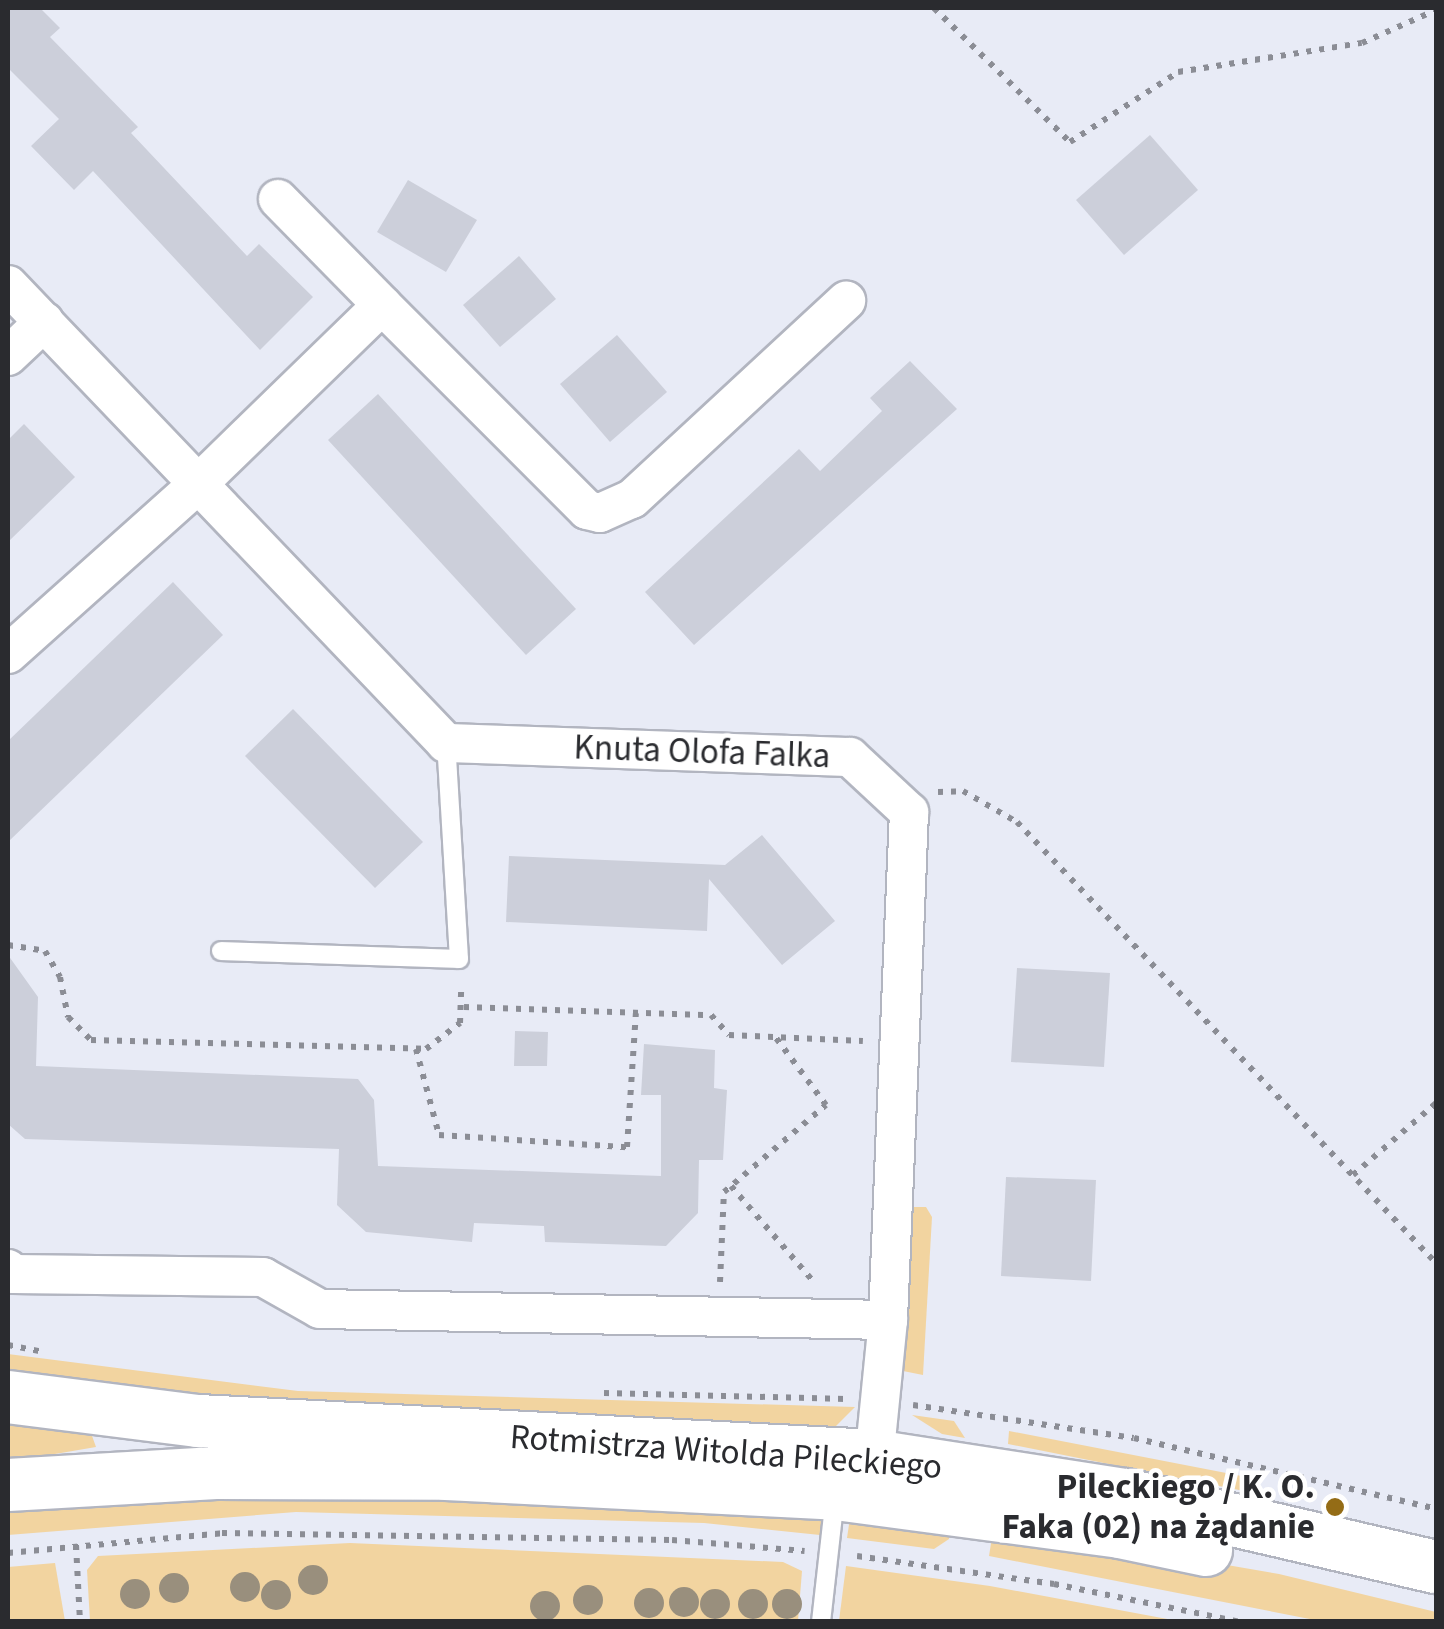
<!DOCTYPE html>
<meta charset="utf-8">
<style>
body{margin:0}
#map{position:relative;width:1444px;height:1629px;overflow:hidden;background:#e8ebf6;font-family:"Source Sans 3",sans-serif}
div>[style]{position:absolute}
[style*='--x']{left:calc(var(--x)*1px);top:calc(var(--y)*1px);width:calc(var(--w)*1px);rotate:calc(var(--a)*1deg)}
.green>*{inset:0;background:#f2d4a0}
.building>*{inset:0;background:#cccfda}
.path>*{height:6px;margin-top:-3px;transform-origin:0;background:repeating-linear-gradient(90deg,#8b8d95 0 5px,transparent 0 13px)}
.roads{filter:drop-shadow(2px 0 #b2b5c0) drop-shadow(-2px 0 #b2b5c0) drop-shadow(0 2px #b2b5c0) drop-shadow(0 -2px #b2b5c0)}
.service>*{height:18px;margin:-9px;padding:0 9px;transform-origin:9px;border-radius:9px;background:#fff}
.minor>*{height:38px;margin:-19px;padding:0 19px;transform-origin:19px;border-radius:19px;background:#fff}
.secondary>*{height:52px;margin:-26px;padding:0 26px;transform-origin:26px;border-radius:26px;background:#fff}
.trees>*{width:30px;height:30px;margin:-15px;border-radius:50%;background:#998f7d}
.dots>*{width:28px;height:28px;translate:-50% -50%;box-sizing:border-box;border:5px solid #fff;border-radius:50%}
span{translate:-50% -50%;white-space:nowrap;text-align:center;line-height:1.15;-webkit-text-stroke:9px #fff;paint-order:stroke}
.street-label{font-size:35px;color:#2a2b2f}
.poi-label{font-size:35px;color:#2a2b2f;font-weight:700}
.right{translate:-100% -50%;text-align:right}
.frame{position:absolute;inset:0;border:10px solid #2a2b2f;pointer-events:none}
</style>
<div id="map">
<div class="green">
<i style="clip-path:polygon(906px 1207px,926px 1207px,932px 1217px,923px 1375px,898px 1370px)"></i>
<i style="clip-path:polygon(8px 1354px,298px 1391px,855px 1407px,832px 1430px,320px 1412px,8px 1374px)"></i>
<i style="clip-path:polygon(912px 1415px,954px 1421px,965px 1438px,942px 1434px)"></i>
<i style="clip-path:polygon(8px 1422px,91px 1433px,96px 1447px,8px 1462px)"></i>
<i style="clip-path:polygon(1009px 1431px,1252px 1478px,1249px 1492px,1008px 1444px)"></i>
<i style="clip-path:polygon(214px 1482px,818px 1512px,822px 1521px,820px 1535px,704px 1523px,296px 1512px,8px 1535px,8px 1504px)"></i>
<i style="clip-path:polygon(850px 1518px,950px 1519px,949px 1539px,934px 1549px,847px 1538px)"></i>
<i style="clip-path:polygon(994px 1525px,1279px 1574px,1436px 1612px,1436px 1621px,1320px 1621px,989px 1556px)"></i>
<i style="clip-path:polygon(350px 1543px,783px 1562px,802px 1571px,798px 1621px,90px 1621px,87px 1570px,98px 1556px)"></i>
<i style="clip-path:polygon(55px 1563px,65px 1621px,8px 1621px,8px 1567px)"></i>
<i style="clip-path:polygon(846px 1566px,990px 1586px,1178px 1621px,839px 1621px)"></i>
</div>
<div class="building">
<i style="clip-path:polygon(8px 8px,40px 8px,60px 28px,50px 37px,138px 127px,131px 133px,247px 256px,259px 244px,313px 297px,260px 350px,93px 171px,74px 190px,31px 146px,59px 119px,8px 68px)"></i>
<i style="clip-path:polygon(1150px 135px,1198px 190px,1124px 255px,1076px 200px)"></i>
<i style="clip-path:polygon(408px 180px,477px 220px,446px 272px,377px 232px)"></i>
<i style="clip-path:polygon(519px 256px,556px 299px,500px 347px,463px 305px)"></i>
<i style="clip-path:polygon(617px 335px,667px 392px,610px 442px,560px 384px)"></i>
<i style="clip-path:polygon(910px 361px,957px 409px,694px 645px,645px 592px,799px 449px,820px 471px,882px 411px,870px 398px)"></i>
<i style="clip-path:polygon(378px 394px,576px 609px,526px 655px,328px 440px)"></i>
<i style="clip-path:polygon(24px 424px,75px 477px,8px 542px,8px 440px)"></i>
<i style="clip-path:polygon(173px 582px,223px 635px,8px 842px,8px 741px)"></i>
<i style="clip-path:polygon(293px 709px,423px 842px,375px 888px,245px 756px)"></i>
<i style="clip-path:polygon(762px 835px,835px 921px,782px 965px,709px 879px,707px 931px,506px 922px,509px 856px,725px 865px)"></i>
<i style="clip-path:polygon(8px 955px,38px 997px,36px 1066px,358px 1079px,374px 1100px,378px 1166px,661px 1176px,661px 1095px,641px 1095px,644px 1044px,715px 1050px,714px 1088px,727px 1090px,723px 1160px,699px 1160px,698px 1213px,666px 1246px,545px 1242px,544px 1226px,474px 1223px,472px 1242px,366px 1232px,337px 1205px,339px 1149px,25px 1139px,8px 1124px)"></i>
<i style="clip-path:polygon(1017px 968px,1110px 973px,1104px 1067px,1011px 1062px)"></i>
<i style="clip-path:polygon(515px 1031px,548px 1032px,547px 1066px,514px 1066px)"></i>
<i style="clip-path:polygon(1006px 1177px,1096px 1180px,1091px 1281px,1001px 1276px)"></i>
</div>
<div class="path">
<i style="--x:934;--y:8;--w:191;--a:44.6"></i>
<i style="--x:1070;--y:142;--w:129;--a:-32.9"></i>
<i style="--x:1178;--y:72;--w:186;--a:-9"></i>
<i style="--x:1362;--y:43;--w:81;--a:-24"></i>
<i style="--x:938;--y:792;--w:25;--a:-2"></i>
<i style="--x:963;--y:791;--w:62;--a:29.9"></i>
<i style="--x:1017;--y:822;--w:608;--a:46.47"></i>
<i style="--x:8;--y:945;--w:37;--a:9"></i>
<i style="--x:45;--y:951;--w:30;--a:60"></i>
<i style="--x:60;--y:977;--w:41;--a:78.7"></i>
<i style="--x:68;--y:1017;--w:33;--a:45"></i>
<i style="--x:91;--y:1040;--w:335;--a:1.5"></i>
<i style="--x:426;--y:1049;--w:43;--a:-37.4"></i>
<i style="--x:460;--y:1023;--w:38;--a:-88"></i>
<i style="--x:464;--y:1007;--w:247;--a:1.9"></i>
<i style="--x:711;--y:1015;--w:27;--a:48"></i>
<i style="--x:729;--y:1035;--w:134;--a:2.6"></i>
<i style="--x:416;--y:1049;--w:89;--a:75"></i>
<i style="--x:439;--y:1135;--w:188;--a:3.7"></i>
<i style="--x:627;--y:1147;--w:134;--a:-86.2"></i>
<i style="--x:1353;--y:1175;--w:110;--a:-40.9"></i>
<i style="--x:731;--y:1186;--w:124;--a:49.2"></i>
<i style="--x:720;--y:1282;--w:90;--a:-87.5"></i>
<i style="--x:724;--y:1192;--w:134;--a:-40.5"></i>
<i style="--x:826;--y:1105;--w:84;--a:-126.7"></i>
<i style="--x:8;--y:1345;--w:32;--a:11"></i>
<i style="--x:604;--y:1393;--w:242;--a:1.4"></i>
<i style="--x:913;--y:1405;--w:223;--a:8.5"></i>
<i style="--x:1134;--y:1438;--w:310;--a:13.2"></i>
<i style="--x:76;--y:1545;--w:77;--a:87"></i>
<i style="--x:8;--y:1553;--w:215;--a:-5.3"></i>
<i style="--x:222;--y:1533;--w:450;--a:0.9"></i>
<i style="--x:672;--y:1540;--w:133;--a:4.7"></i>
<i style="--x:857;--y:1556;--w:199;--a:8.1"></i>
<i style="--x:1054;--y:1584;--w:190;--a:11.5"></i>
</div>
<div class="roads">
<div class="service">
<i style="--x:221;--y:951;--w:238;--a:1.9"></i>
<i style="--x:459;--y:959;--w:216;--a:-93.4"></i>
<i style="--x:821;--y:1622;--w:125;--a:-83.6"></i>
</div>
<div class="minor">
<i style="--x:278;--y:199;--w:148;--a:45.5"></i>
<i style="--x:8;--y:285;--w:634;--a:46.28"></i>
<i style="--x:446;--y:743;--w:404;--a:2"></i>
<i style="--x:850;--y:757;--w:81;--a:43"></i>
<i style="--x:909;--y:812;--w:508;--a:92.37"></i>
<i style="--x:888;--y:1320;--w:160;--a:95.7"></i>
<i style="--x:8;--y:356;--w:50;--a:-43.4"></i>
<i style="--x:8;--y:654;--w:254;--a:-41.8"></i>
<i style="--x:197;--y:485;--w:258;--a:-44.2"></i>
<i style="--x:382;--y:305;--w:290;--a:45"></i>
<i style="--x:587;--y:510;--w:13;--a:13"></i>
<i style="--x:600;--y:513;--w:35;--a:-24"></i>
<i style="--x:632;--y:499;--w:292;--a:-42.8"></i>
<i style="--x:8;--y:1269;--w:7;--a:45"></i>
<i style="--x:13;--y:1274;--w:250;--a:0.7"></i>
<i style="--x:263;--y:1277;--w:65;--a:29.3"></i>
<i style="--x:320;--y:1309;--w:568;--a:1.11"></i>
</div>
<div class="secondary">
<i style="--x:8;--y:1397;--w:193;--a:7.2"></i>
<i style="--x:199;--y:1421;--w:675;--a:2.97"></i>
<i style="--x:873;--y:1456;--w:256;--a:8.8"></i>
<i style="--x:1126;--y:1495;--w:318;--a:13.1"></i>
<i style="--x:8;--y:1485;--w:208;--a:-3.3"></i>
<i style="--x:216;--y:1473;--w:230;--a:0.2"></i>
<i style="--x:446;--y:1474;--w:391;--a:2.9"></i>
<i style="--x:836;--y:1494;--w:287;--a:7.6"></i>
<i style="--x:1120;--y:1532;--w:88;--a:11.8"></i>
</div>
</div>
<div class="trees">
<i style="left:313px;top:1580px"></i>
<i style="left:245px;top:1587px"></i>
<i style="left:174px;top:1588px"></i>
<i style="left:135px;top:1594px"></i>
<i style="left:276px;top:1595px"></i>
<i style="left:588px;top:1600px"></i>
<i style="left:684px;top:1602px"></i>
<i style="left:649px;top:1603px"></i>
<i style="left:715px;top:1604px"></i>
<i style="left:753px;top:1604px"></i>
<i style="left:787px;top:1604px"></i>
<i style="left:545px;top:1606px"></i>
</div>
<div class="dots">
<i style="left:1335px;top:1507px;background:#946c16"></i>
</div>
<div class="street-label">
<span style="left:702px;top:752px;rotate:2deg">Knuta Olofa Falka</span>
<span style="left:726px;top:1452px;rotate:4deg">Rotmistrza Witolda Pileckiego</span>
</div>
<div class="poi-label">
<span class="right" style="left:1315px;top:1507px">Pileckiego / K. O.<br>Faka (02) na żądanie</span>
</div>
<div class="frame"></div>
</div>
